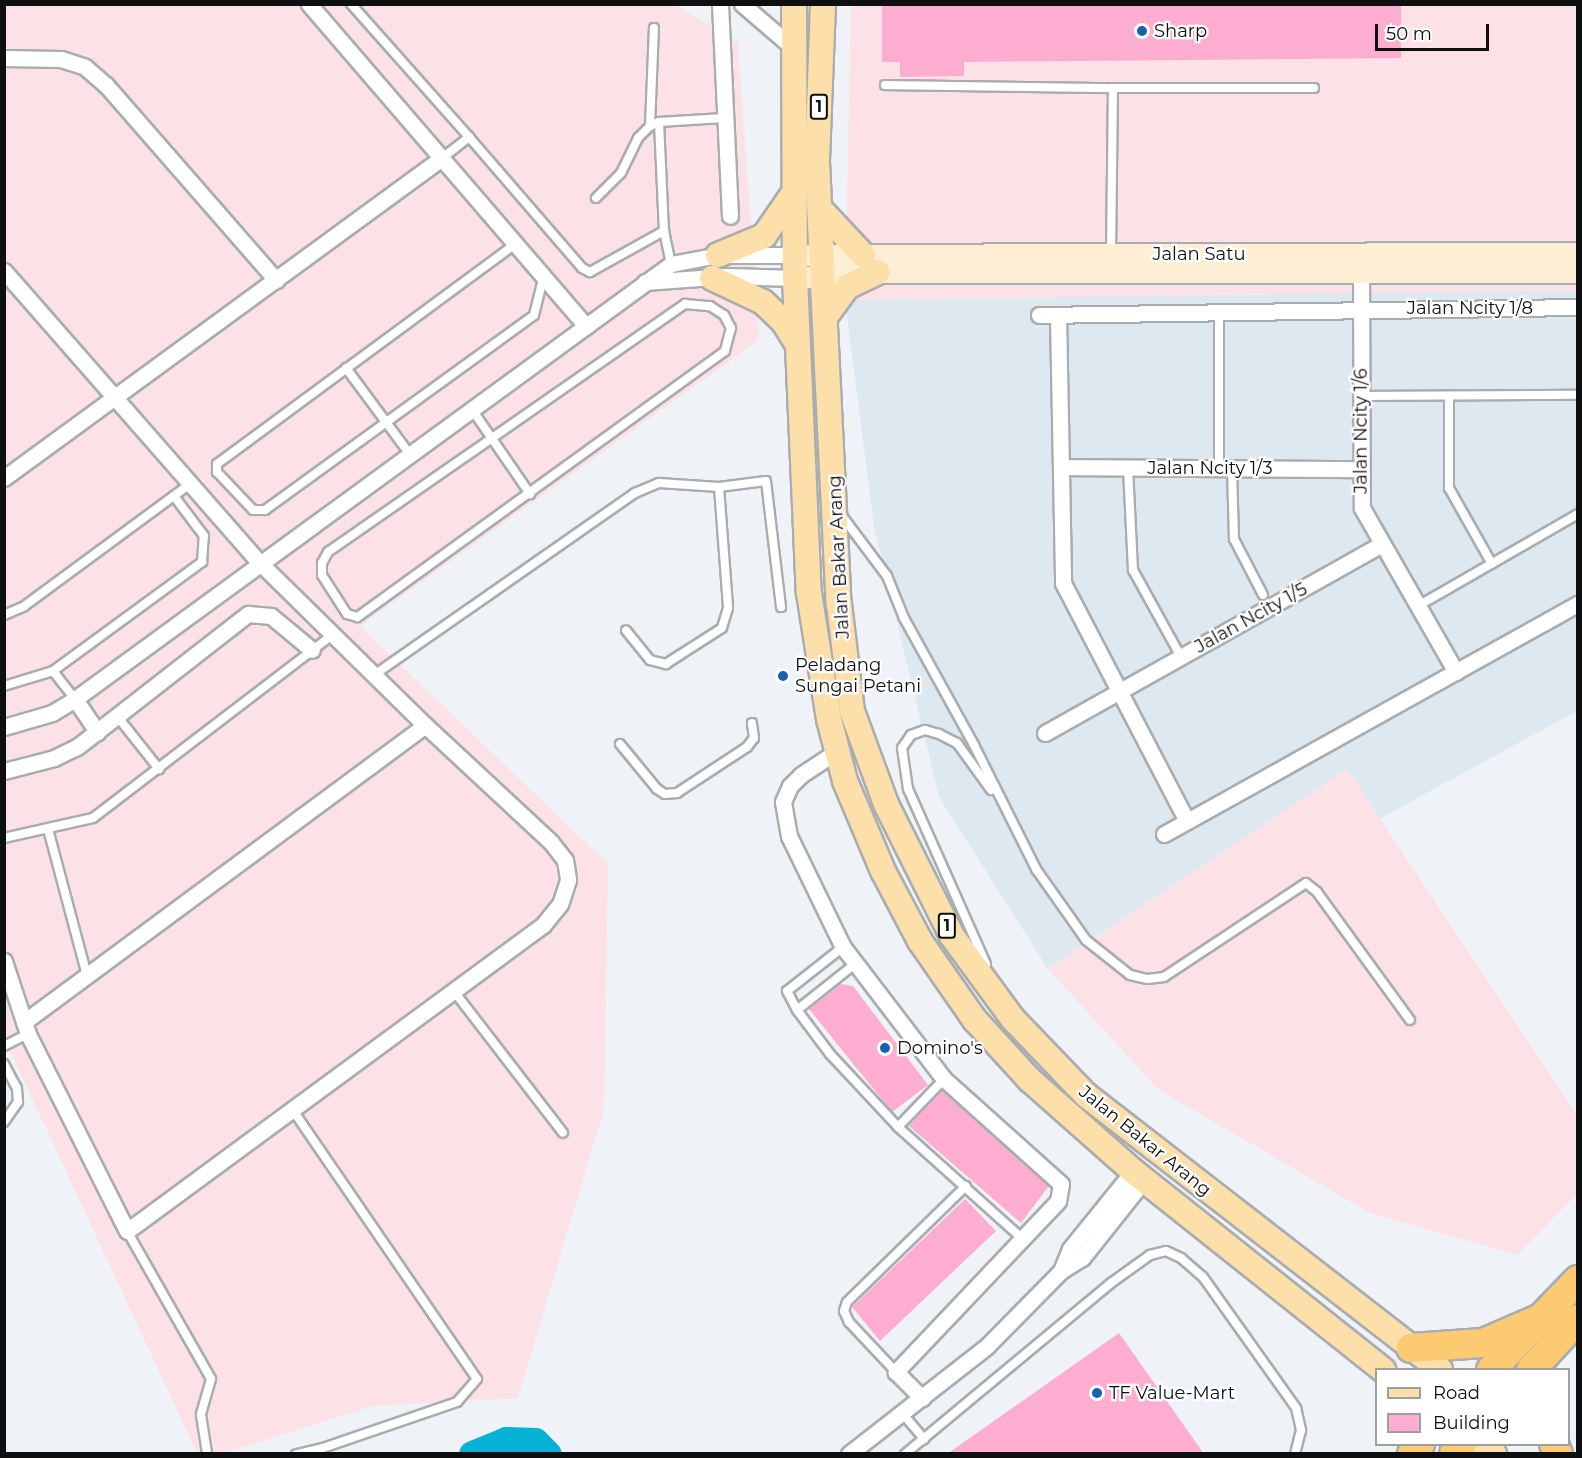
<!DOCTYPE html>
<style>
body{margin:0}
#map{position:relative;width:1582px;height:1458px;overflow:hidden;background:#eff3f7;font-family:Montserrat,sans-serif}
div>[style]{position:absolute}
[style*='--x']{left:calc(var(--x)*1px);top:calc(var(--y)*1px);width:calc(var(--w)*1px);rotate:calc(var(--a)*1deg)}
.built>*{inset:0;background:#dde8f0}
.industrial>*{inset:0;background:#fce1e6}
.river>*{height:27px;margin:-13.5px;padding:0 13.5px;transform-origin:13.5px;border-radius:13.5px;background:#08b1d6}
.building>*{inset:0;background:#fdaed0}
.roads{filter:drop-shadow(2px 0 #a9adb0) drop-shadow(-2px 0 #a9adb0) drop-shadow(0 2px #a9adb0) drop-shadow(0 -2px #a9adb0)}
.lane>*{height:8px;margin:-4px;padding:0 4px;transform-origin:4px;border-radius:4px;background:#fff}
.street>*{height:15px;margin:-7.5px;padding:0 7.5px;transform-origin:7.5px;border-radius:7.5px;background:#fff}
.secondary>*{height:21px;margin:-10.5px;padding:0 10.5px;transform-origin:10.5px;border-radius:10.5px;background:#feefd4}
.primary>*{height:24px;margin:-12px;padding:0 12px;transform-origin:12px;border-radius:12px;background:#fddfaa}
.highway>*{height:28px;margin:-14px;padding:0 14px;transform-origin:14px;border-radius:14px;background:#fbca71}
.dots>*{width:16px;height:16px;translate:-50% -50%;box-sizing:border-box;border:3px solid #fff;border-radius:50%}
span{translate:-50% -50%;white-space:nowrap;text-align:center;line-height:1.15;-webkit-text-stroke:4.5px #fff;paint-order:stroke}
.shield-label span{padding:2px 4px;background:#fff;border:2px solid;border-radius:4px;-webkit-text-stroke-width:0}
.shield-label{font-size:16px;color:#0d0f10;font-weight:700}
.poi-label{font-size:18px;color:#0d0f10}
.left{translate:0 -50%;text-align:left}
.street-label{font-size:18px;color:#0d0f10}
.frame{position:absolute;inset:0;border:6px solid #0d0f10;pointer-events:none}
.legend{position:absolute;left:1375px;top:1368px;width:195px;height:78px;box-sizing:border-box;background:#fff;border:2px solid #9e9f9f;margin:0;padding:8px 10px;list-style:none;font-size:18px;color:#0d0f10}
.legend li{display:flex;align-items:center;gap:12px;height:30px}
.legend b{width:30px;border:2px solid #9e9f9f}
.scale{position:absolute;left:1375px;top:24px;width:114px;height:27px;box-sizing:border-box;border:3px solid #0d0f10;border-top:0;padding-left:8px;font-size:18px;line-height:21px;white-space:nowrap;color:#0d0f10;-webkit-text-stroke:4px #fff;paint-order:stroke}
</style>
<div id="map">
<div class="built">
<i style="clip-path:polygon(1577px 290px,1577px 711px,1379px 819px,1347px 769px,1048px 969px,939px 797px,874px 526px,845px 300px)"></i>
</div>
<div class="industrial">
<i style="clip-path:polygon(4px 5px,675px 5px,738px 42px,759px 340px,360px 626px,608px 864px,604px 1109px,518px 1398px,373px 1406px,224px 1453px,197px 1453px,5px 1040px)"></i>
<i style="clip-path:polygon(851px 5px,1577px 5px,1577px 290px,845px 300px)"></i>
<i style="clip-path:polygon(1347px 769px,1577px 1115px,1577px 1194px,1517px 1255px,1370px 1213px,1159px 1090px,1048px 969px)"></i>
</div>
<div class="river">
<i style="--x:472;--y:1454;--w:37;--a:-22"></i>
<i style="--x:506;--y:1440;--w:29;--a:2"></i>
<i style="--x:535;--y:1441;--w:18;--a:45"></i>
</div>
<div class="building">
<i style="clip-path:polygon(882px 4px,1401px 4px,1401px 58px,964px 62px,964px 76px,900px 77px,900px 62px,882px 62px)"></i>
<i style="clip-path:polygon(841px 984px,853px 986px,928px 1085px,892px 1112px,809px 1009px)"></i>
<i style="clip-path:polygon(942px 1090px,1049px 1186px,1021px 1223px,909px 1126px)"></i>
<i style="clip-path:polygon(965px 1199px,996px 1231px,880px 1341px,852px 1307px)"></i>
<i style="clip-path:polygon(1119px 1333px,1204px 1454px,947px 1454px)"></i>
</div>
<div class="roads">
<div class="lane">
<i style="--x:351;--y:4;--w:178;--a:48.4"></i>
<i style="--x:885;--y:85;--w:228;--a:0.8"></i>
<i style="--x:1113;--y:88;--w:164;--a:90.7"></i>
<i style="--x:1113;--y:88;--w:201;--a:0"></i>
<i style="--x:659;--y:122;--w:109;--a:87.4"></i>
<i style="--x:664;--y:231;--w:34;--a:78"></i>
<i style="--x:650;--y:126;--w:98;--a:-87.7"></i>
<i style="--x:441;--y:159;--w:36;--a:-38"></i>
<i style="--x:469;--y:137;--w:173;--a:49.2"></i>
<i style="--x:582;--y:268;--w:9;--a:27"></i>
<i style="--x:590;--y:272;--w:85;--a:-29"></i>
<i style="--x:596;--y:198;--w:35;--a:-45"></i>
<i style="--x:621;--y:173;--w:39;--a:-64"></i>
<i style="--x:638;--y:138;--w:17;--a:-45"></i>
<i style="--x:650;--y:126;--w:10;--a:-24"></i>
<i style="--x:659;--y:122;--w:65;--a:-3.5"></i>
<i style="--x:514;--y:245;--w:369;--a:143.6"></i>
<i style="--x:217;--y:464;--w:8;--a:90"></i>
<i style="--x:217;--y:472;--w:52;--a:46.5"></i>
<i style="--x:253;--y:510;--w:12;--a:0"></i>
<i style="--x:265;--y:510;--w:332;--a:-35.9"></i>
<i style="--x:534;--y:315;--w:38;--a:-76"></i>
<i style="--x:685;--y:304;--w:25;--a:5"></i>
<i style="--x:710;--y:306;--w:17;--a:33"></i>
<i style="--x:724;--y:315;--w:15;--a:62"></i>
<i style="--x:731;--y:328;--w:24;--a:105"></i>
<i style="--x:725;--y:351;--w:454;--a:144.1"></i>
<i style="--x:357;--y:617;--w:10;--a:-163"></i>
<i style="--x:347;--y:614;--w:46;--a:-122.7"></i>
<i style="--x:322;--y:575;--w:12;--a:-90"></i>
<i style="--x:322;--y:563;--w:13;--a:-61"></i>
<i style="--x:328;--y:552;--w:435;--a:-34.8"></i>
<i style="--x:346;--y:368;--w:109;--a:53.5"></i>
<i style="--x:1361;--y:396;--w:217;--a:-0.3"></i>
<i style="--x:1449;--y:396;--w:92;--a:90"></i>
<i style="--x:1449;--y:488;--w:87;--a:60.5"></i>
<i style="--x:473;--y:411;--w:101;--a:55.5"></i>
<i style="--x:1128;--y:468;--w:102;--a:87.2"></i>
<i style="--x:1133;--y:570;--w:99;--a:61.1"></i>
<i style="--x:1219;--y:468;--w:157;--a:-90"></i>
<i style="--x:1232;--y:468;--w:71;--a:88.4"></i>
<i style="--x:1234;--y:539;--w:63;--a:62.6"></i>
<i style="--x:719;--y:487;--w:47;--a:-7.3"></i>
<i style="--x:766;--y:481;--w:127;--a:83.2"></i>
<i style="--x:842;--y:516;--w:75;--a:53.1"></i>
<i style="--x:887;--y:576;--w:45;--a:68"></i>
<i style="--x:904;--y:618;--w:145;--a:61.1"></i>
<i style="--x:974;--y:745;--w:139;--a:63.4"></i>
<i style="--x:1036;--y:869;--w:87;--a:54.8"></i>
<i style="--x:1086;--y:940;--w:56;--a:38.5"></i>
<i style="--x:1130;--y:975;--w:18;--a:13"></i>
<i style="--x:1148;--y:979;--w:16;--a:-7"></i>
<i style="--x:1164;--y:977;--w:170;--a:-33.5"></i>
<i style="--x:1306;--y:883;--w:14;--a:39"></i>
<i style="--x:1317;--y:892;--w:158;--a:54"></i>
<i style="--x:1418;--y:606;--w:185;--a:-29.9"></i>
<i style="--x:4;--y:615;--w:21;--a:-23"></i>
<i style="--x:23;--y:607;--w:207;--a:-36.4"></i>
<i style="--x:53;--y:671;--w:36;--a:52"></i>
<i style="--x:374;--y:675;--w:318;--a:-34.9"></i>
<i style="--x:635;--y:493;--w:26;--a:-23"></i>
<i style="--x:659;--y:483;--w:60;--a:3.8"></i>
<i style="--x:719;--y:487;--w:121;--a:85.7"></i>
<i style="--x:728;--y:608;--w:21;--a:107"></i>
<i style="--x:722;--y:628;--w:67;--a:147.3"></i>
<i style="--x:666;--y:664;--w:16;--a:-166"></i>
<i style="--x:650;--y:660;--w:38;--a:-129"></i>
<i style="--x:4;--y:686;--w:51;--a:-17"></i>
<i style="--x:53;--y:671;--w:185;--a:-36.2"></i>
<i style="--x:202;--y:562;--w:26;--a:-86"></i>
<i style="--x:204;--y:536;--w:50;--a:-126.9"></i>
<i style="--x:117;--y:716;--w:68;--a:51.6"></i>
<i style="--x:620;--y:744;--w:58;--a:50.6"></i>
<i style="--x:657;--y:789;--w:9;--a:32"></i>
<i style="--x:665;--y:794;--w:12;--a:-5"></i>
<i style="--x:677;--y:793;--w:84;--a:-33.3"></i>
<i style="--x:747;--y:747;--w:11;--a:-52"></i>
<i style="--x:754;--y:738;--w:15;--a:-98"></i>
<i style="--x:48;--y:829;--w:152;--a:75.1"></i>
<i style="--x:4;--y:838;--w:91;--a:-12.7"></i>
<i style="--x:93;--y:818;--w:301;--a:-37.4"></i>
<i style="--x:843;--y:947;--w:71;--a:141.8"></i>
<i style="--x:787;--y:991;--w:21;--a:62"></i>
<i style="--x:797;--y:1010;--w:55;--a:53.1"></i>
<i style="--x:830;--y:1054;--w:100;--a:47"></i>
<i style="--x:898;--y:1127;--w:168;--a:41.9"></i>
<i style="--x:986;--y:964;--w:192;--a:-114"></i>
<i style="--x:908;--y:789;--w:41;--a:-98.3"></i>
<i style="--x:902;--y:748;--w:16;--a:-55"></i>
<i style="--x:911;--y:735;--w:15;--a:-20"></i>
<i style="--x:925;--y:730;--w:15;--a:16"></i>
<i style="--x:939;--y:734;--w:20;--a:27"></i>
<i style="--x:957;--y:743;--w:58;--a:54.1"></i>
<i style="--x:453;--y:990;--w:180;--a:52.4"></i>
<i style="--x:797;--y:1010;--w:75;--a:-38.5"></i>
<i style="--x:4;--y:1046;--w:27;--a:-27"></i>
<i style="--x:4;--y:1064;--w:27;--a:62"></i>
<i style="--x:17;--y:1088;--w:14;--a:86"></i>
<i style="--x:18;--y:1102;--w:24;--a:125"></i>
<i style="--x:292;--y:1109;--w:327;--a:55.6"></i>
<i style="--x:477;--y:1379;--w:30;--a:131"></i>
<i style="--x:457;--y:1402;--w:142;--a:161.1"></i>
<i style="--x:323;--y:1448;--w:28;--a:167"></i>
<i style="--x:898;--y:1127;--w:66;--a:-46.2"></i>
<i style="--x:127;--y:1231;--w:170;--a:60.4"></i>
<i style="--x:211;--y:1379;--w:37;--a:106"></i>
<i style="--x:201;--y:1415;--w:39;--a:81"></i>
<i style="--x:896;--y:1372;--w:69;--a:-133.2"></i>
<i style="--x:849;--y:1322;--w:12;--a:-114"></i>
<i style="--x:844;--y:1311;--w:9;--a:-72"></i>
<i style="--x:847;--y:1302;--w:166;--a:-44.3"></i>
<i style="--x:903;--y:1414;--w:33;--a:50"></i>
<i style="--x:905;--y:1454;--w:268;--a:-39.7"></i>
<i style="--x:1111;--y:1283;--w:48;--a:-35.7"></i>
<i style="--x:1150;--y:1255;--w:16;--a:-14"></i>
<i style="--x:1166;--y:1251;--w:17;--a:25"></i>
<i style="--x:1181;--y:1258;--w:29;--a:41"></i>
<i style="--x:1203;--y:1277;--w:161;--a:54.6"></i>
<i style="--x:1296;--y:1408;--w:23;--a:77"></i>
<i style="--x:1301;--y:1430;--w:25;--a:104"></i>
</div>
<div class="street">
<i style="--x:309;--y:4;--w:425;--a:49.3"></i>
<i style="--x:720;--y:4;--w:212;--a:87.3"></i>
<i style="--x:742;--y:4;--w:66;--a:40.7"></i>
<i style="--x:4;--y:58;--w:57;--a:1"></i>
<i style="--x:61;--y:59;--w:25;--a:18"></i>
<i style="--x:85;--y:67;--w:28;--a:41"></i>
<i style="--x:106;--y:85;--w:259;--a:48.9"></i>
<i style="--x:1361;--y:262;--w:246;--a:89.8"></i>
<i style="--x:1362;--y:508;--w:189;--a:60.2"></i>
<i style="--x:4;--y:271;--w:387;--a:48.8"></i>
<i style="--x:259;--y:562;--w:233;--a:44.5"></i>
<i style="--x:425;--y:725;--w:171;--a:42.9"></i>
<i style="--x:550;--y:841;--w:24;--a:52"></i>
<i style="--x:565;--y:860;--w:20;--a:81"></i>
<i style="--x:568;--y:880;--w:25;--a:108"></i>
<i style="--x:560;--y:904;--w:27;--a:129"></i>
<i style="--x:543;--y:925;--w:516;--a:143.66"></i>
<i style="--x:127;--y:1231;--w:220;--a:-116.7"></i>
<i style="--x:28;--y:1034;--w:77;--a:-108.2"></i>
<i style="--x:645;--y:282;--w:82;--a:-4.2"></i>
<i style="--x:727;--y:276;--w:68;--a:1.7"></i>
<i style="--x:1039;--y:315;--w:539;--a:-0.85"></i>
<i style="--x:1058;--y:315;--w:268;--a:88.9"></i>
<i style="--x:1063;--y:583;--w:268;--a:62.5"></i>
<i style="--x:1061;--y:467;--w:299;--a:0.4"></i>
<i style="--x:4;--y:478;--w:539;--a:-36.17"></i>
<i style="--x:75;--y:699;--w:40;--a:56"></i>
<i style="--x:4;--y:727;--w:50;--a:-16.3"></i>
<i style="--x:52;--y:713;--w:27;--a:-31"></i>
<i style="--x:75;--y:699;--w:738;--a:-36.12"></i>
<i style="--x:671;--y:264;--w:48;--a:-10.8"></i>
<i style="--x:718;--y:255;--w:78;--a:0"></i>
<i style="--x:1045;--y:733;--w:386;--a:-29.3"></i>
<i style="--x:837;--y:751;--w:43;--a:146.3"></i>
<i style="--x:801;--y:775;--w:16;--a:135"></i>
<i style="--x:790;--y:786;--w:17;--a:114"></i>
<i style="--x:783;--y:802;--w:35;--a:80"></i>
<i style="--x:789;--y:836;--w:123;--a:64.1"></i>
<i style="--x:843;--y:947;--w:166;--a:52.6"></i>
<i style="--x:944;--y:1079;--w:157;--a:41.9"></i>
<i style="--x:1061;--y:1184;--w:17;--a:100"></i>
<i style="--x:1058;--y:1201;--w:236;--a:133.5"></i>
<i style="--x:896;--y:1372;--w:37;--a:45"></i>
<i style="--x:4;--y:771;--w:52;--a:-14.6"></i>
<i style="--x:54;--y:758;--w:25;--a:-26"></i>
<i style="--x:77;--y:747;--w:217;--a:-37.9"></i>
<i style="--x:248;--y:614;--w:23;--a:5"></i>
<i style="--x:271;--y:616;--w:53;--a:39.7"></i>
<i style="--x:1164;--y:834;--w:474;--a:-29.1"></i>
<i style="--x:24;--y:1022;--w:499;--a:-36.5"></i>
<i style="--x:1061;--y:1271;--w:24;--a:-68"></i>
<i style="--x:1070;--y:1249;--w:100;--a:-51.1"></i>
<i style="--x:849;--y:1454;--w:175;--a:-38"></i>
<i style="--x:987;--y:1346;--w:105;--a:-45.4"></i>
<i style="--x:1061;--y:1271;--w:25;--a:-32"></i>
<i style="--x:1082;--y:1258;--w:100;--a:-51.5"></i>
</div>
<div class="secondary">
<i style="--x:796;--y:255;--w:782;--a:-0.15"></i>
<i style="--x:795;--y:278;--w:83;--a:-4.1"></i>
<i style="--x:878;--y:272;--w:700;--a:0"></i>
</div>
<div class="primary">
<i style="--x:794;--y:4;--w:274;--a:89.8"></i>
<i style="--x:795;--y:278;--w:315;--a:87.5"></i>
<i style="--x:809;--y:593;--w:128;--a:81"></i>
<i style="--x:829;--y:719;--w:64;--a:75.5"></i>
<i style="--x:845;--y:781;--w:98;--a:67.1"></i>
<i style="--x:883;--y:871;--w:79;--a:62.1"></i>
<i style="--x:920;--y:941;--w:96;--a:55.2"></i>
<i style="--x:975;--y:1020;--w:81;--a:47.5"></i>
<i style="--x:1030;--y:1080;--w:137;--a:41.5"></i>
<i style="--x:1133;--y:1171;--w:320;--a:38.5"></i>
<i style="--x:823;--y:4;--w:158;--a:92.2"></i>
<i style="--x:817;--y:162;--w:443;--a:87.2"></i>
<i style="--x:839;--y:604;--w:108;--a:83.1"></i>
<i style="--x:852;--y:711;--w:99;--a:69.9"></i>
<i style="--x:886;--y:804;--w:148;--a:63.4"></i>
<i style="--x:952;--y:936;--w:103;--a:53.7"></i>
<i style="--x:1013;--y:1019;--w:105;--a:46.2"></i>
<i style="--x:1086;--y:1095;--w:448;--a:37.8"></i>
<i style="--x:820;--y:209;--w:63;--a:46.9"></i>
<i style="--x:718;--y:255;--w:50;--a:-22.4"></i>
<i style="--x:764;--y:236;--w:51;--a:-55.4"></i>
<i style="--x:712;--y:278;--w:56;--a:25.2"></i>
<i style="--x:763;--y:302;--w:28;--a:44"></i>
<i style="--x:783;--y:321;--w:26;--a:58"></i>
<i style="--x:826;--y:316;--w:36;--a:-54"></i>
<i style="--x:847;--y:287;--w:34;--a:-26"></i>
<i style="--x:1482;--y:1444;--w:16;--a:40"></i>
</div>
<div class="highway">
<i style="--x:1411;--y:1348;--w:72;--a:-4"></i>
<i style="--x:1483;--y:1343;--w:61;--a:-23.2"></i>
<i style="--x:1491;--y:1370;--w:125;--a:-46"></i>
<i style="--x:1531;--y:1370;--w:69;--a:-47.3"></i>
<i style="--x:1554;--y:1444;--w:11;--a:68"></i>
<i style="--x:1412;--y:1454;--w:13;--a:-51"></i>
<i style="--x:1454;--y:1454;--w:13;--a:-51"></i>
</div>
</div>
<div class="dots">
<i style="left:1142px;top:31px;background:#1662b1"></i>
<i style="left:783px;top:676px;background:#1662b1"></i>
<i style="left:885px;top:1048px;background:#1662b1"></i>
<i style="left:1097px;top:1393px;background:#1662b1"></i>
</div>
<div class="shield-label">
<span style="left:819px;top:107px">1</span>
<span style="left:947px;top:926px">1</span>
</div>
<div class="poi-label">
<span class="left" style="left:1154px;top:31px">Sharp</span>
<span class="left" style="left:795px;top:676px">Peladang<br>Sungai Petani</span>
<span class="left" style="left:897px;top:1048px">Domino's</span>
<span class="left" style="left:1109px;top:1393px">TF Value-Mart</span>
</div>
<div class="street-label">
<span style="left:1199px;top:254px">Jalan Satu</span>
<span style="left:1470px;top:308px">Jalan Ncity 1/8</span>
<span style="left:1361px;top:431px;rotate:-90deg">Jalan Ncity 1/6</span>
<span style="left:1210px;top:468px">Jalan Ncity 1/3</span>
<span style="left:839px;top:557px;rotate:-93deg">Jalan Bakar Arang</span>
<span style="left:1251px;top:618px;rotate:-29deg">Jalan Ncity 1/5</span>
<span style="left:1145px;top:1141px;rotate:39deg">Jalan Bakar Arang</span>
</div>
<div class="frame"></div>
<ul class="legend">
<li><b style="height:8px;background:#fddfaa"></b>Road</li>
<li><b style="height:16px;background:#fdaed0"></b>Building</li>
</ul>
<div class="scale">50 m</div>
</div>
